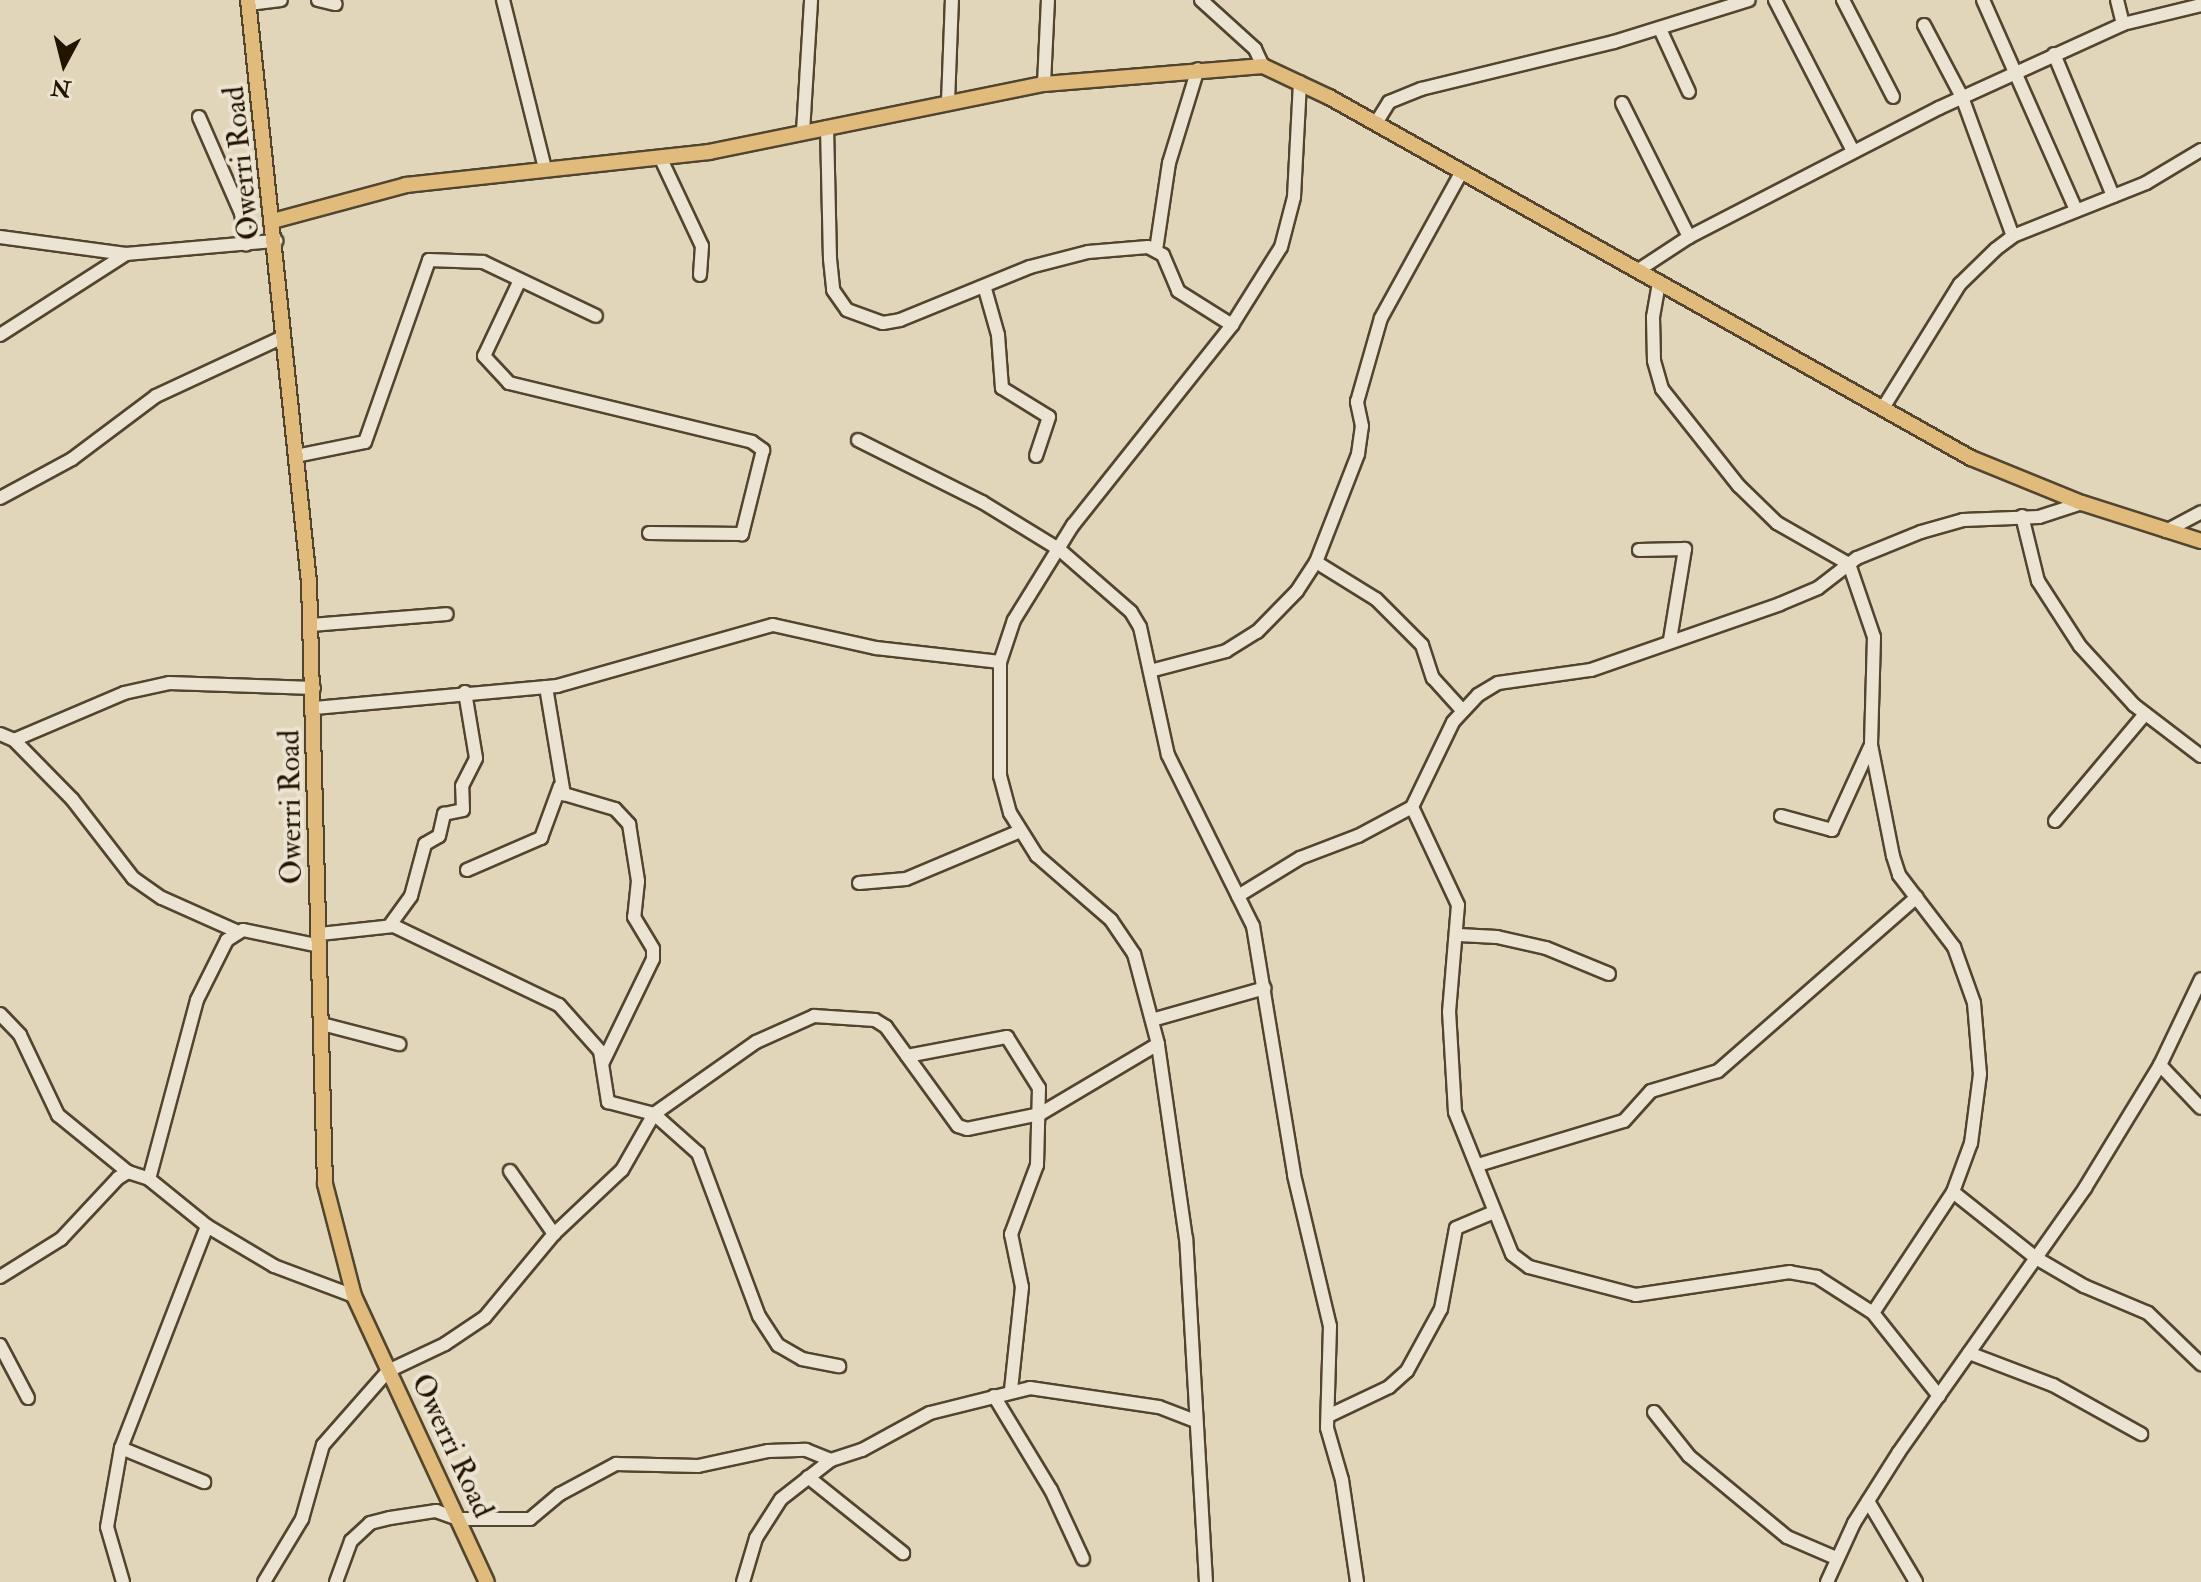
<!DOCTYPE html>
<style>
body{margin:0}
#map{position:relative;width:2201px;height:1582px;overflow:hidden;background:#e1d6b9;font-family:"IM FELL Double Pica",serif}
div>[style]{position:absolute}
[style*='--x']{left:calc(var(--x)*1px);top:calc(var(--y)*1px);width:calc(var(--w)*1px);rotate:calc(var(--a)*1deg)}
.roads{filter:drop-shadow(2px 0 #52442e) drop-shadow(-2px 0 #52442e) drop-shadow(0 2px #52442e) drop-shadow(0 -2px #52442e)}
.minor>*{height:12px;margin:-6px;padding:0 6px;transform-origin:6px;border-radius:6px;background:#ece4d2}
.major>*{height:14px;margin:-7px;padding:0 7px;transform-origin:7px;border-radius:7px;background:#e0bb7c}
span{translate:-50% -50%;white-space:nowrap;text-align:center;line-height:1.15;-webkit-text-stroke:8px #ece4d2;paint-order:stroke}
.street-label{font-size:30px;color:#231400}
.north{position:absolute;left:24px;top:24px;width:80px;height:80px;-webkit-text-stroke:6px #ece4d2;paint-order:stroke;rotate:187deg;font-size:22px;font-weight:700;line-height:32px;text-align:center;color:#231400}
.north::after{content:'';display:block;margin:auto;width:28px;height:36px;background:#231400;clip-path:polygon(50% 0,100% 100%,50% 72%,0 100%)}
</style>
<div id="map">
<div class="roads">
<div class="minor">
<i style="--x:318;--y:0;--w:18;--a:13"></i>
<i style="--x:503;--y:0;--w:174;--a:76"></i>
<i style="--x:1201;--y:0;--w:73;--a:42.2"></i>
<i style="--x:1255;--y:49;--w:19;--a:65"></i>
<i style="--x:1775;--y:0;--w:170;--a:62.7"></i>
<i style="--x:1843;--y:0;--w:109;--a:62.7"></i>
<i style="--x:1983;--y:0;--w:230;--a:66.1"></i>
<i style="--x:2117;--y:0;--w:25;--a:76"></i>
<i style="--x:249;--y:4;--w:32;--a:-7"></i>
<i style="--x:1924;--y:25;--w:81;--a:62.2"></i>
<i style="--x:1962;--y:97;--w:148;--a:69.9"></i>
<i style="--x:1660;--y:29;--w:69;--a:65.3"></i>
<i style="--x:2054;--y:54;--w:154;--a:67.4"></i>
<i style="--x:1044;--y:84;--w:84;--a:-87.3"></i>
<i style="--x:948;--y:102;--w:102;--a:-87.8"></i>
<i style="--x:1622;--y:103;--w:150;--a:63.4"></i>
<i style="--x:199;--y:117;--w:105;--a:66.4"></i>
<i style="--x:241;--y:213;--w:32;--a:81"></i>
<i style="--x:1376;--y:123;--w:25;--a:-58"></i>
<i style="--x:1389;--y:102;--w:35;--a:-22"></i>
<i style="--x:1421;--y:89;--w:199;--a:-13.7"></i>
<i style="--x:1614;--y:42;--w:141;--a:-17.3"></i>
<i style="--x:827;--y:127;--w:132;--a:88.7"></i>
<i style="--x:830;--y:259;--w:31;--a:84"></i>
<i style="--x:833;--y:290;--w:24;--a:55"></i>
<i style="--x:847;--y:310;--w:38;--a:20"></i>
<i style="--x:883;--y:323;--w:17;--a:-10"></i>
<i style="--x:900;--y:320;--w:140;--a:-22.2"></i>
<i style="--x:1030;--y:267;--w:60;--a:-14.5"></i>
<i style="--x:1088;--y:252;--w:60;--a:-4.8"></i>
<i style="--x:1148;--y:247;--w:17;--a:28"></i>
<i style="--x:1163;--y:255;--w:39;--a:67"></i>
<i style="--x:1178;--y:291;--w:64;--a:32.2"></i>
<i style="--x:803;--y:132;--w:132;--a:-86.5"></i>
<i style="--x:661;--y:159;--w:96;--a:64.8"></i>
<i style="--x:702;--y:246;--w:29;--a:94"></i>
<i style="--x:0;--y:237;--w:127;--a:7.7"></i>
<i style="--x:1156;--y:250;--w:88;--a:-81.5"></i>
<i style="--x:1169;--y:163;--w:98;--a:-72.9"></i>
<i style="--x:1637;--y:271;--w:62;--a:-33.2"></i>
<i style="--x:1689;--y:237;--w:281;--a:-27.3"></i>
<i style="--x:1939;--y:108;--w:202;--a:-24.5"></i>
<i style="--x:2123;--y:24;--w:80;--a:-13.7"></i>
<i style="--x:520;--y:280;--w:84;--a:115.3"></i>
<i style="--x:484;--y:356;--w:37;--a:47"></i>
<i style="--x:509;--y:383;--w:250;--a:13.6"></i>
<i style="--x:752;--y:442;--w:14;--a:36"></i>
<i style="--x:763;--y:450;--w:87;--a:104"></i>
<i style="--x:742;--y:534;--w:93;--a:-179.4"></i>
<i style="--x:1659;--y:283;--w:35;--a:100"></i>
<i style="--x:1653;--y:317;--w:44;--a:88.7"></i>
<i style="--x:1654;--y:361;--w:29;--a:74"></i>
<i style="--x:1662;--y:389;--w:124;--a:51.6"></i>
<i style="--x:1739;--y:486;--w:53;--a:44.2"></i>
<i style="--x:1777;--y:523;--w:83;--a:29.7"></i>
<i style="--x:1849;--y:564;--w:77;--a:71.1"></i>
<i style="--x:1874;--y:637;--w:108;--a:91.6"></i>
<i style="--x:1871;--y:745;--w:113;--a:78.8"></i>
<i style="--x:1893;--y:856;--w:20;--a:72"></i>
<i style="--x:1899;--y:875;--w:91;--a:52.6"></i>
<i style="--x:1954;--y:947;--w:59;--a:70.3"></i>
<i style="--x:1974;--y:1003;--w:71;--a:85.2"></i>
<i style="--x:1980;--y:1074;--w:70;--a:97.4"></i>
<i style="--x:1971;--y:1143;--w:52;--a:110.2"></i>
<i style="--x:1953;--y:1192;--w:145;--a:123.5"></i>
<i style="--x:985;--y:289;--w:48;--a:74.2"></i>
<i style="--x:998;--y:335;--w:53;--a:85.7"></i>
<i style="--x:1002;--y:388;--w:55;--a:31.7"></i>
<i style="--x:1049;--y:417;--w:41;--a:108.4"></i>
<i style="--x:0;--y:335;--w:150;--a:-32.7"></i>
<i style="--x:126;--y:254;--w:151;--a:-5"></i>
<i style="--x:1883;--y:408;--w:146;--a:-58.2"></i>
<i style="--x:1960;--y:284;--w:50;--a:-44.2"></i>
<i style="--x:1996;--y:249;--w:21;--a:-37"></i>
<i style="--x:2013;--y:236;--w:143;--a:-21.7"></i>
<i style="--x:2146;--y:183;--w:64;--a:-31"></i>
<i style="--x:858;--y:440;--w:139;--a:26.6"></i>
<i style="--x:982;--y:502;--w:92;--a:31.6"></i>
<i style="--x:1060;--y:550;--w:94;--a:41.1"></i>
<i style="--x:1131;--y:612;--w:17;--a:59"></i>
<i style="--x:1140;--y:627;--w:131;--a:77.7"></i>
<i style="--x:1168;--y:755;--w:191;--a:63.6"></i>
<i style="--x:1253;--y:926;--w:252;--a:80.6"></i>
<i style="--x:1294;--y:1175;--w:155;--a:76.6"></i>
<i style="--x:1330;--y:1326;--w:102;--a:91.7"></i>
<i style="--x:1327;--y:1428;--w:54;--a:73.9"></i>
<i style="--x:1342;--y:1480;--w:103;--a:81.6"></i>
<i style="--x:296;--y:456;--w:70;--a:-11.5"></i>
<i style="--x:365;--y:442;--w:193;--a:-70.6"></i>
<i style="--x:429;--y:260;--w:54;--a:2.1"></i>
<i style="--x:483;--y:262;--w:125;--a:25.5"></i>
<i style="--x:0;--y:498;--w:82;--a:-28.4"></i>
<i style="--x:72;--y:459;--w:105;--a:-36.9"></i>
<i style="--x:156;--y:396;--w:140;--a:-24.9"></i>
<i style="--x:2022;--y:516;--w:67;--a:76.2"></i>
<i style="--x:2038;--y:581;--w:77;--a:57.1"></i>
<i style="--x:2080;--y:646;--w:80;--a:47.5"></i>
<i style="--x:2134;--y:705;--w:84;--a:37.3"></i>
<i style="--x:2166;--y:531;--w:40;--a:-28"></i>
<i style="--x:1639;--y:550;--w:46;--a:-1.2"></i>
<i style="--x:1685;--y:549;--w:92;--a:99.4"></i>
<i style="--x:1316;--y:562;--w:70;--a:31.7"></i>
<i style="--x:1376;--y:599;--w:65;--a:45"></i>
<i style="--x:1422;--y:645;--w:35;--a:72"></i>
<i style="--x:1433;--y:678;--w:43;--a:47.8"></i>
<i style="--x:311;--y:625;--w:136;--a:-4.6"></i>
<i style="--x:1150;--y:671;--w:79;--a:-14.7"></i>
<i style="--x:1226;--y:651;--w:36;--a:-32"></i>
<i style="--x:1257;--y:632;--w:57;--a:-45.7"></i>
<i style="--x:1297;--y:591;--w:35;--a:-57"></i>
<i style="--x:1316;--y:562;--w:116;--a:-68.7"></i>
<i style="--x:1358;--y:454;--w:28;--a:-82"></i>
<i style="--x:1362;--y:426;--w:25;--a:-102"></i>
<i style="--x:1357;--y:402;--w:87;--a:-74.1"></i>
<i style="--x:1381;--y:318;--w:166;--a:-61.1"></i>
<i style="--x:546;--y:687;--w:109;--a:80.5"></i>
<i style="--x:564;--y:794;--w:53;--a:16.4"></i>
<i style="--x:615;--y:809;--w:21;--a:47"></i>
<i style="--x:629;--y:824;--w:58;--a:81"></i>
<i style="--x:638;--y:881;--w:36;--a:96"></i>
<i style="--x:634;--y:917;--w:37;--a:59"></i>
<i style="--x:653;--y:949;--w:10;--a:90"></i>
<i style="--x:653;--y:959;--w:114;--a:115.9"></i>
<i style="--x:315;--y:708;--w:243;--a:-5.2"></i>
<i style="--x:557;--y:686;--w:224;--a:-15.8"></i>
<i style="--x:773;--y:625;--w:106;--a:12.6"></i>
<i style="--x:876;--y:648;--w:125;--a:6.4"></i>
<i style="--x:0;--y:734;--w:15;--a:23"></i>
<i style="--x:14;--y:740;--w:120;--a:-23.1"></i>
<i style="--x:124;--y:693;--w:46;--a:-12.5"></i>
<i style="--x:169;--y:683;--w:145;--a:2"></i>
<i style="--x:14;--y:740;--w:83;--a:45.5"></i>
<i style="--x:72;--y:799;--w:100;--a:52.3"></i>
<i style="--x:133;--y:878;--w:35;--a:35"></i>
<i style="--x:162;--y:898;--w:81;--a:24"></i>
<i style="--x:1781;--y:816;--w:53;--a:15.4"></i>
<i style="--x:1832;--y:830;--w:91;--a:-65.4"></i>
<i style="--x:2055;--y:821;--w:140;--a:-49.9"></i>
<i style="--x:467;--y:870;--w:81;--a:-23.4"></i>
<i style="--x:541;--y:838;--w:55;--a:-69.9"></i>
<i style="--x:859;--y:883;--w:47;--a:-4.9"></i>
<i style="--x:906;--y:879;--w:121;--a:-22.8"></i>
<i style="--x:1238;--y:896;--w:73;--a:-31.5"></i>
<i style="--x:1300;--y:858;--w:62;--a:-20.8"></i>
<i style="--x:1358;--y:836;--w:61;--a:-28.2"></i>
<i style="--x:390;--y:925;--w:36;--a:-54"></i>
<i style="--x:411;--y:896;--w:54;--a:-74.9"></i>
<i style="--x:425;--y:844;--w:16;--a:-30"></i>
<i style="--x:439;--y:836;--w:23;--a:-77"></i>
<i style="--x:444;--y:814;--w:19;--a:-12"></i>
<i style="--x:463;--y:810;--w:24;--a:-92"></i>
<i style="--x:462;--y:786;--w:31;--a:-63"></i>
<i style="--x:476;--y:758;--w:67;--a:-99.5"></i>
<i style="--x:320;--y:934;--w:74;--a:-6.2"></i>
<i style="--x:394;--y:926;--w:183;--a:25.6"></i>
<i style="--x:559;--y:1005;--w:62;--a:48.3"></i>
<i style="--x:600;--y:1051;--w:52;--a:81.1"></i>
<i style="--x:608;--y:1102;--w:48;--a:14.6"></i>
<i style="--x:654;--y:1114;--w:59;--a:41.6"></i>
<i style="--x:698;--y:1153;--w:174;--a:69.5"></i>
<i style="--x:759;--y:1316;--w:35;--a:57"></i>
<i style="--x:778;--y:1345;--w:28;--a:30"></i>
<i style="--x:802;--y:1359;--w:38;--a:11"></i>
<i style="--x:1459;--y:935;--w:38;--a:3"></i>
<i style="--x:1497;--y:937;--w:50;--a:12.7"></i>
<i style="--x:1546;--y:948;--w:68;--a:22.4"></i>
<i style="--x:320;--y:946;--w:79;--a:-168.3"></i>
<i style="--x:243;--y:930;--w:19;--a:148"></i>
<i style="--x:227;--y:940;--w:67;--a:116.6"></i>
<i style="--x:197;--y:1000;--w:185;--a:105"></i>
<i style="--x:149;--y:1179;--w:75;--a:39"></i>
<i style="--x:207;--y:1226;--w:78;--a:30.8"></i>
<i style="--x:274;--y:1266;--w:85;--a:20.6"></i>
<i style="--x:0;--y:1014;--w:29;--a:46"></i>
<i style="--x:20;--y:1035;--w:89;--a:64.6"></i>
<i style="--x:58;--y:1115;--w:90;--a:39.2"></i>
<i style="--x:1152;--y:1020;--w:117;--a:-15.8"></i>
<i style="--x:322;--y:1024;--w:80;--a:14.6"></i>
<i style="--x:907;--y:1056;--w:102;--a:-10.8"></i>
<i style="--x:1007;--y:1037;--w:60;--a:57.9"></i>
<i style="--x:1039;--y:1088;--w:77;--a:91.5"></i>
<i style="--x:1037;--y:1165;--w:74;--a:110.6"></i>
<i style="--x:1011;--y:1234;--w:54;--a:78.3"></i>
<i style="--x:1022;--y:1287;--w:104;--a:96.1"></i>
<i style="--x:2160;--y:1065;--w:59;--a:46.4"></i>
<i style="--x:1478;--y:1165;--w:152;--a:-16.8"></i>
<i style="--x:1624;--y:1121;--w:40;--a:-48"></i>
<i style="--x:1651;--y:1091;--w:70;--a:-16.6"></i>
<i style="--x:1718;--y:1071;--w:264;--a:-41.2"></i>
<i style="--x:510;--y:1171;--w:77;--a:55.1"></i>
<i style="--x:1953;--y:1192;--w:106;--a:38.5"></i>
<i style="--x:2036;--y:1258;--w:56;--a:30.3"></i>
<i style="--x:2084;--y:1286;--w:69;--a:22.9"></i>
<i style="--x:2148;--y:1313;--w:74;--a:43.9"></i>
<i style="--x:0;--y:1277;--w:72;--a:-31.9"></i>
<i style="--x:61;--y:1239;--w:83;--a:-46.9"></i>
<i style="--x:118;--y:1178;--w:12;--a:-31"></i>
<i style="--x:128;--y:1172;--w:22;--a:18"></i>
<i style="--x:0;--y:1345;--w:60;--a:62.2"></i>
<i style="--x:1969;--y:1353;--w:90;--a:20.9"></i>
<i style="--x:2053;--y:1385;--w:101;--a:29.1"></i>
<i style="--x:994;--y:1396;--w:110;--a:58.8"></i>
<i style="--x:1051;--y:1490;--w:76;--a:65.1"></i>
<i style="--x:1939;--y:1396;--w:106;--a:-128.5"></i>
<i style="--x:1873;--y:1313;--w:67;--a:-147.3"></i>
<i style="--x:1817;--y:1277;--w:27;--a:-170"></i>
<i style="--x:1790;--y:1272;--w:156;--a:171.5"></i>
<i style="--x:1636;--y:1295;--w:111;--a:-165.3"></i>
<i style="--x:1529;--y:1267;--w:21;--a:-143"></i>
<i style="--x:1512;--y:1254;--w:153;--a:-111.9"></i>
<i style="--x:1455;--y:1112;--w:100;--a:-93.4"></i>
<i style="--x:1449;--y:1012;--w:107;--a:-85.2"></i>
<i style="--x:1458;--y:905;--w:108;--a:-115.1"></i>
<i style="--x:1412;--y:807;--w:94;--a:-64.2"></i>
<i style="--x:1453;--y:722;--w:37;--a:-47"></i>
<i style="--x:1478;--y:695;--w:23;--a:-31"></i>
<i style="--x:1498;--y:683;--w:94;--a:-8"></i>
<i style="--x:1591;--y:670;--w:200;--a:-19.2"></i>
<i style="--x:1780;--y:604;--w:41;--a:-22.8"></i>
<i style="--x:1818;--y:588;--w:49;--a:-37.6"></i>
<i style="--x:1857;--y:558;--w:69;--a:-22.1"></i>
<i style="--x:1921;--y:532;--w:44;--a:-15.9"></i>
<i style="--x:1963;--y:520;--w:76;--a:-2.3"></i>
<i style="--x:2039;--y:517;--w:45;--a:-18"></i>
<i style="--x:1654;--y:1412;--w:56;--a:51.5"></i>
<i style="--x:1689;--y:1456;--w:127;--a:39.6"></i>
<i style="--x:1787;--y:1537;--w:53;--a:23.2"></i>
<i style="--x:1328;--y:1416;--w:68;--a:-25.4"></i>
<i style="--x:1389;--y:1387;--w:24;--a:-42"></i>
<i style="--x:1407;--y:1371;--w:71;--a:-61.3"></i>
<i style="--x:1441;--y:1309;--w:82;--a:-79.5"></i>
<i style="--x:1456;--y:1228;--w:41;--a:-22.8"></i>
<i style="--x:121;--y:1448;--w:90;--a:22.3"></i>
<i style="--x:808;--y:1477;--w:122;--a:38.7"></i>
<i style="--x:1868;--y:1501;--w:94;--a:59.3"></i>
<i style="--x:123;--y:1582;--w:57;--a:-106.2"></i>
<i style="--x:107;--y:1527;--w:80;--a:-80"></i>
<i style="--x:121;--y:1448;--w:238;--a:-68.8"></i>
<i style="--x:264;--y:1582;--w:74;--a:-58.9"></i>
<i style="--x:302;--y:1519;--w:77;--a:-74.2"></i>
<i style="--x:323;--y:1445;--w:98;--a:-48.7"></i>
<i style="--x:388;--y:1371;--w:63;--a:-25.3"></i>
<i style="--x:445;--y:1344;--w:48;--a:-34"></i>
<i style="--x:485;--y:1317;--w:108;--a:-50.3"></i>
<i style="--x:554;--y:1234;--w:93;--a:-43.3"></i>
<i style="--x:622;--y:1170;--w:64;--a:-60.3"></i>
<i style="--x:654;--y:1114;--w:125;--a:-35.2"></i>
<i style="--x:756;--y:1042;--w:64;--a:-24.1"></i>
<i style="--x:814;--y:1016;--w:61;--a:3.8"></i>
<i style="--x:875;--y:1020;--w:13;--a:32"></i>
<i style="--x:886;--y:1027;--w:122;--a:54"></i>
<i style="--x:958;--y:1126;--w:9;--a:18"></i>
<i style="--x:967;--y:1129;--w:75;--a:-11.6"></i>
<i style="--x:1040;--y:1114;--w:137;--a:-30.7"></i>
<i style="--x:336;--y:1582;--w:44;--a:-69.9"></i>
<i style="--x:351;--y:1541;--w:26;--a:-43"></i>
<i style="--x:370;--y:1523;--w:21;--a:-14"></i>
<i style="--x:390;--y:1518;--w:47;--a:-8.7"></i>
<i style="--x:436;--y:1511;--w:23;--a:20"></i>
<i style="--x:458;--y:1519;--w:72;--a:0"></i>
<i style="--x:530;--y:1519;--w:39;--a:-40"></i>
<i style="--x:560;--y:1494;--w:64;--a:-28.2"></i>
<i style="--x:616;--y:1464;--w:82;--a:1.4"></i>
<i style="--x:698;--y:1466;--w:72;--a:-12.1"></i>
<i style="--x:768;--y:1451;--w:38;--a:-2"></i>
<i style="--x:806;--y:1450;--w:27;--a:22"></i>
<i style="--x:743;--y:1582;--w:46;--a:-73.5"></i>
<i style="--x:756;--y:1538;--w:46;--a:-57.3"></i>
<i style="--x:781;--y:1499;--w:63;--a:-38"></i>
<i style="--x:831;--y:1460;--w:33;--a:-18"></i>
<i style="--x:862;--y:1450;--w:77;--a:-28.6"></i>
<i style="--x:930;--y:1413;--w:103;--a:-14"></i>
<i style="--x:1030;--y:1388;--w:130;--a:8.4"></i>
<i style="--x:1159;--y:1407;--w:40;--a:21"></i>
<i style="--x:1206;--y:1582;--w:344;--a:-93.3"></i>
<i style="--x:1186;--y:1239;--w:197;--a:-98.2"></i>
<i style="--x:1158;--y:1044;--w:93;--a:-104.9"></i>
<i style="--x:1134;--y:954;--w:41;--a:-124.1"></i>
<i style="--x:1111;--y:920;--w:98;--a:-139.1"></i>
<i style="--x:1037;--y:856;--w:51;--a:-122.1"></i>
<i style="--x:1010;--y:813;--w:38;--a:-105"></i>
<i style="--x:1000;--y:776;--w:114;--a:-90"></i>
<i style="--x:1000;--y:662;--w:44;--a:-71.6"></i>
<i style="--x:1014;--y:620;--w:112;--a:-58.2"></i>
<i style="--x:1073;--y:525;--w:256;--a:-51.5"></i>
<i style="--x:1232;--y:325;--w:92;--a:-57.9"></i>
<i style="--x:1281;--y:247;--w:52;--a:-75.4"></i>
<i style="--x:1294;--y:197;--w:115;--a:-87"></i>
<i style="--x:1827;--y:1582;--w:65;--a:-65.4"></i>
<i style="--x:1854;--y:1523;--w:84;--a:-57.6"></i>
<i style="--x:1899;--y:1452;--w:323;--a:-54.8"></i>
<i style="--x:2085;--y:1188;--w:144;--a:-58.6"></i>
<i style="--x:2160;--y:1065;--w:95;--a:-64.5"></i>
</div>
<div class="major">
<i style="--x:248;--y:0;--w:585;--a:84.02"></i>
<i style="--x:309;--y:582;--w:602;--a:88.48"></i>
<i style="--x:325;--y:1184;--w:116;--a:75.5"></i>
<i style="--x:354;--y:1296;--w:315;--a:65.1"></i>
<i style="--x:273;--y:221;--w:138;--a:-15.1"></i>
<i style="--x:406;--y:185;--w:305;--a:-6.2"></i>
<i style="--x:709;--y:152;--w:342;--a:-11.5"></i>
<i style="--x:1044;--y:84;--w:220;--a:-4.7"></i>
<i style="--x:1263;--y:66;--w:73;--a:25.2"></i>
<i style="--x:1329;--y:97;--w:737;--a:29.35"></i>
<i style="--x:1971;--y:458;--w:120;--a:22.1"></i>
<i style="--x:2082;--y:503;--w:125;--a:17.7"></i>
</div>
</div>
<div class="street-label">
<span style="left:242px;top:163px;rotate:-96deg">Owerri Road</span>
<span style="left:291px;top:807px;rotate:-91deg">Owerri Road</span>
<span style="left:452px;top:1446px;rotate:65deg">Owerri Road</span>
</div>
<div class="north">N</div>
</div>
